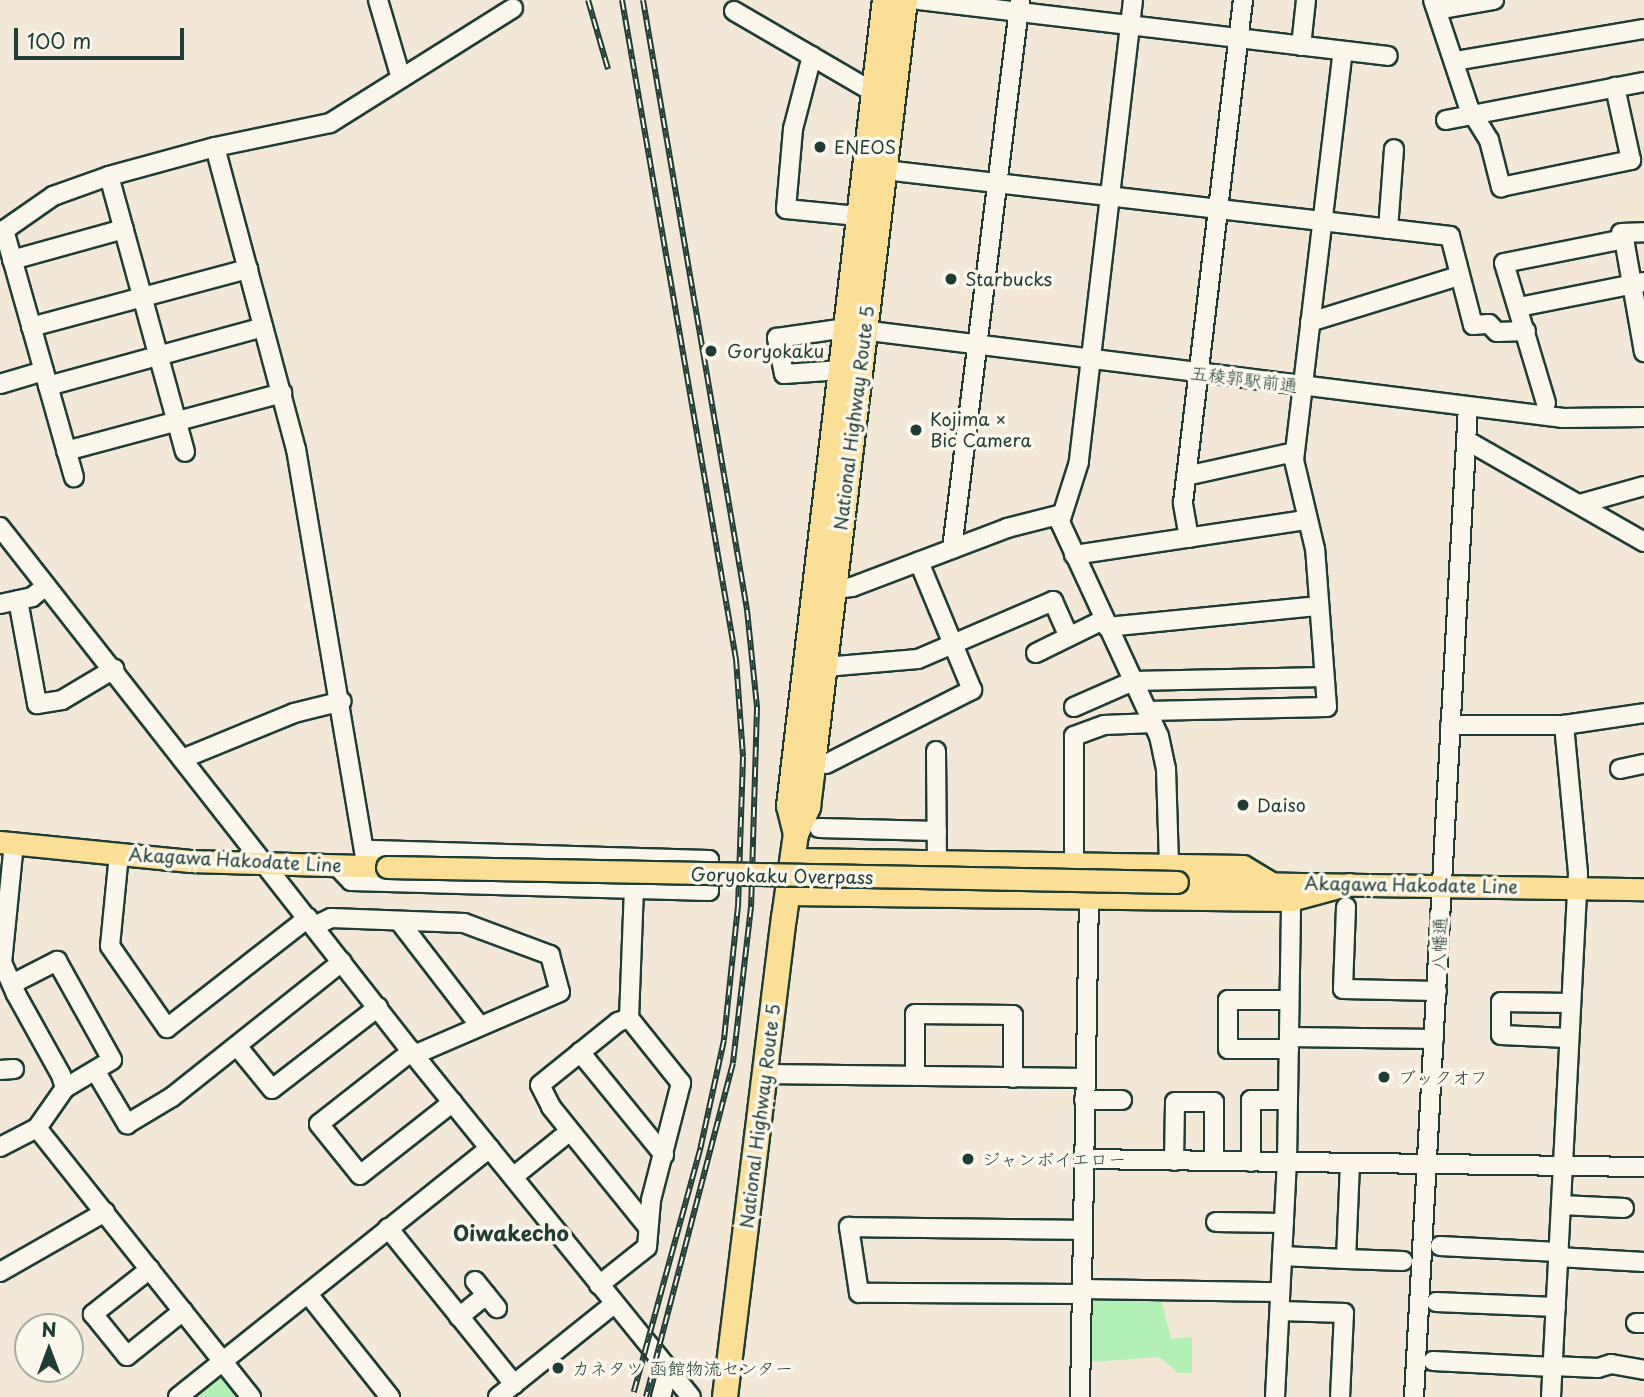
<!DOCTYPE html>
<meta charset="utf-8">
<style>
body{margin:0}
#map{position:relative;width:1644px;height:1397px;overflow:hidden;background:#f3e8d7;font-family:"Playpen Sans","Klee One",sans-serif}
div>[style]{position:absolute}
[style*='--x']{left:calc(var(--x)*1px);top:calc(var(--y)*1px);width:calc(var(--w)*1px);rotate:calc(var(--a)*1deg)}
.green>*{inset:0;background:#b2f0b6}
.roads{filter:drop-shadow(2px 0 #1f3d34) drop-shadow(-2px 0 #1f3d34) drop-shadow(0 2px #1f3d34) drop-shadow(0 -2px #1f3d34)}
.minor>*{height:18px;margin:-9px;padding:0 9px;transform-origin:9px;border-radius:9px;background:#fbf7ec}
.major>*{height:21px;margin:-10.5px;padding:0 10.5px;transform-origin:10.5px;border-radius:10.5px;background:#fbdf96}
.highway>*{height:24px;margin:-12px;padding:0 12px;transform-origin:12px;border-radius:12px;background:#fbdf96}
.rail>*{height:6px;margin-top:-3px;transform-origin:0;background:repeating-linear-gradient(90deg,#fbf7ec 0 10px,#1f3d34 0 20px);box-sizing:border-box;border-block:2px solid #1f3d34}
.bridges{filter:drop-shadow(2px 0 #1f3d34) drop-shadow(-2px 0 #1f3d34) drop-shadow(0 2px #1f3d34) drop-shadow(0 -2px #1f3d34)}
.major-bridge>*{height:21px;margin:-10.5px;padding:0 10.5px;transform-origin:10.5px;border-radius:10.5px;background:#fbdf96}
.dots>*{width:19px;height:19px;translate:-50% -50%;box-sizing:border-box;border:4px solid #fbf7ec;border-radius:50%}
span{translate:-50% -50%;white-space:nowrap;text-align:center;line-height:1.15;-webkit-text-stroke:7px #fbf7ec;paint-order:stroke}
.poi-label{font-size:18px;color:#1f3d34}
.left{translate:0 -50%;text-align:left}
.street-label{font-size:18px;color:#1f3d34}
.quarter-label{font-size:21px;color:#1f3d34;font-weight:700}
.north{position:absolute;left:14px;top:1313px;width:70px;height:70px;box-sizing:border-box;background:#fbf7ec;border:2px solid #a3ada2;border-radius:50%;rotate:0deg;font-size:19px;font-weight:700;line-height:28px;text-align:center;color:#1f3d34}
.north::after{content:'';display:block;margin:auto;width:24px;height:32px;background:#1f3d34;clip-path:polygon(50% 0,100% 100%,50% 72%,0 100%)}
.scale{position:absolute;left:14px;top:28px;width:170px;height:32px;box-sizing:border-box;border:4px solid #1f3d34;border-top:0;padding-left:9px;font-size:21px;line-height:24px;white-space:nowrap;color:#1f3d34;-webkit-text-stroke:5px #fbf7ec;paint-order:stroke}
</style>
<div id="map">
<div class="green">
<i style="clip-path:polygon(1097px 1298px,1161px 1299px,1171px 1339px,1192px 1337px,1192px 1373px,1178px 1373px,1160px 1357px,1091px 1362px,1091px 1303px)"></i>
<i style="clip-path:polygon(220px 1375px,227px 1376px,242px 1397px,193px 1397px)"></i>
</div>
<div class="roads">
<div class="minor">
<i style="--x:378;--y:0;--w:81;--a:73.6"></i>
<i style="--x:919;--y:0;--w:472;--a:6.8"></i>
<i style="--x:1133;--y:0;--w:465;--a:96.7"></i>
<i style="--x:1079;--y:462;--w:63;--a:107.6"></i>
<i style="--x:1060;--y:522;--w:236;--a:65.2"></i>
<i style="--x:1159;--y:736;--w:34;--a:78"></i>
<i style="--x:1166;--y:769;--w:96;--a:88.2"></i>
<i style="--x:1433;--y:0;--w:114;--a:71.6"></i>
<i style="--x:1469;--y:108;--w:38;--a:58"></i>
<i style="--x:1489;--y:140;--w:49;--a:75.7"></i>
<i style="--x:1501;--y:187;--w:133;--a:-11.7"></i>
<i style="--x:1631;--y:160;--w:75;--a:-102.4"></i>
<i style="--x:1437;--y:10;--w:58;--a:-10"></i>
<i style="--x:734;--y:11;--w:161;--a:30.2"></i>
<i style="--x:1301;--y:46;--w:46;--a:-83.8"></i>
<i style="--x:812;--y:56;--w:75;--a:104.6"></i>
<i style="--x:793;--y:129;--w:80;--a:95"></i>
<i style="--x:786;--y:209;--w:72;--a:5.6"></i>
<i style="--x:1455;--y:61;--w:192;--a:-9.6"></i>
<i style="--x:1446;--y:120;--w:202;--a:-10.9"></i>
<i style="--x:215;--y:147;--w:313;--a:75"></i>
<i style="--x:296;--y:449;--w:419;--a:80.4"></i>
<i style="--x:885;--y:170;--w:569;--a:6.66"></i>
<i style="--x:1450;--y:236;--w:92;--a:75.5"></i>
<i style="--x:1473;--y:325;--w:16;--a:-4"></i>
<i style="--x:1489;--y:324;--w:11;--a:45"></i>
<i style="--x:1497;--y:332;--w:29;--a:-2"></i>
<i style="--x:109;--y:176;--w:286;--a:74.6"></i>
<i style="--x:1388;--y:229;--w:80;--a:-85.7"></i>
<i style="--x:4;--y:230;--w:257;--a:74.2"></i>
<i style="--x:0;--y:233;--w:65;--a:-34.9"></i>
<i style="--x:53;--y:196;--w:59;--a:-19.7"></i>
<i style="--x:109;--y:176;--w:110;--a:-15.3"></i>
<i style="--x:215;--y:147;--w:117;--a:-11.8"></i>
<i style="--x:330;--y:123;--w:216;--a:-32.1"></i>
<i style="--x:1621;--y:233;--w:23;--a:-2"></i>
<i style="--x:1623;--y:233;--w:121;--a:80"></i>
<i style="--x:12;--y:260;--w:116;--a:-15.5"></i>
<i style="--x:1519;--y:307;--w:127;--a:-11.3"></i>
<i style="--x:1310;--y:322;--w:156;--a:-17.2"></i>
<i style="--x:31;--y:327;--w:225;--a:-15"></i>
<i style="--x:841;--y:370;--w:57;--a:176"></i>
<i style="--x:784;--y:374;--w:37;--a:-101"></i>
<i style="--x:777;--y:338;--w:70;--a:-8.2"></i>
<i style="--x:846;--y:328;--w:723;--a:7.15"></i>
<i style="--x:1563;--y:418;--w:81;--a:-0.7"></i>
<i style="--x:0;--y:384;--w:46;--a:-16.5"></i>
<i style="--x:48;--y:386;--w:223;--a:-15.3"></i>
<i style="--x:1546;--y:403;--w:146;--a:-106.7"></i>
<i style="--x:1504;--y:263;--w:122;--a:-11.3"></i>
<i style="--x:1466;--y:440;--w:205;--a:29.8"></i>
<i style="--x:66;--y:451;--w:224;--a:-15"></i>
<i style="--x:1186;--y:476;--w:111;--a:-12.5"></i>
<i style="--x:1580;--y:504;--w:66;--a:-15.7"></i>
<i style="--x:0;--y:527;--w:671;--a:51.9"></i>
<i style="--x:414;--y:1055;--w:440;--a:51"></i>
<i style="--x:1189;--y:538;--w:36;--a:-100"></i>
<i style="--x:1183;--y:503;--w:507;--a:-83.2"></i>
<i style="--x:952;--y:549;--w:553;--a:-82.94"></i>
<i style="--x:1074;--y:555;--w:235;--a:-8.6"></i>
<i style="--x:834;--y:589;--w:18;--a:-6"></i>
<i style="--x:852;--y:587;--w:166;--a:-20.8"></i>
<i style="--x:1007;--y:528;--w:57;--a:-14.3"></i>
<i style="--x:18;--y:600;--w:106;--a:79.6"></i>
<i style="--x:37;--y:704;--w:25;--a:-9"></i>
<i style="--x:62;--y:700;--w:61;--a:-30.8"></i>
<i style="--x:0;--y:604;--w:33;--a:-12"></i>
<i style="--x:32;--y:597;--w:18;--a:-38"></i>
<i style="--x:1107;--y:627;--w:213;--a:-5.7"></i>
<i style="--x:1036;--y:653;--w:75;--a:-26.2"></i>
<i style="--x:825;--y:667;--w:93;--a:-4.9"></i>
<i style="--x:918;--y:659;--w:147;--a:-23.2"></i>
<i style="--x:1053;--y:601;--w:39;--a:66"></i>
<i style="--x:1074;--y:707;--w:64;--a:-23.8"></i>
<i style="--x:1133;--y:681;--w:191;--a:-1.2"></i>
<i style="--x:1148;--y:711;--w:179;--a:-1.3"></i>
<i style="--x:1327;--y:707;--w:158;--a:-94.3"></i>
<i style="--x:1315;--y:549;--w:91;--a:-103.3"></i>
<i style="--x:1294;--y:460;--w:412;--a:-83.2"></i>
<i style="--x:1450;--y:725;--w:114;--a:0"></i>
<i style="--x:1564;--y:725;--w:81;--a:-8.5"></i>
<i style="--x:936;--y:751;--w:111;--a:89.5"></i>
<i style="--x:182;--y:759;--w:121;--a:-22.3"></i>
<i style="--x:294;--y:713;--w:49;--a:-14"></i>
<i style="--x:826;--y:764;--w:164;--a:-26.9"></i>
<i style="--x:972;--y:690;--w:139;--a:-112.5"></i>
<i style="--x:1620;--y:769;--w:25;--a:-12"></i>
<i style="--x:819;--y:828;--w:118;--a:1.5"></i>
<i style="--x:119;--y:854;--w:92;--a:95.6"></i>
<i style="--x:110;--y:946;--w:100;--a:55.2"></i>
<i style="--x:167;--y:1028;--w:179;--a:-38"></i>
<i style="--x:1074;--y:864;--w:128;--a:-90"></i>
<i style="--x:1074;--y:736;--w:32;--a:-20"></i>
<i style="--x:1104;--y:725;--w:49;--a:-2.3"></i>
<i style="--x:336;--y:865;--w:22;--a:47"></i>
<i style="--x:351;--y:881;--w:358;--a:1.6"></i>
<i style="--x:709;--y:891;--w:31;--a:-90"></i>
<i style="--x:709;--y:860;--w:344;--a:-178.3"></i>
<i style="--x:1346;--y:907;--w:82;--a:92.1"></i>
<i style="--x:1343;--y:989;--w:94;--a:1.2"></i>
<i style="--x:399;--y:921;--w:131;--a:52.4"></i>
<i style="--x:314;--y:926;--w:19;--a:-25"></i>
<i style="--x:331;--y:918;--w:133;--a:2.2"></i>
<i style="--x:464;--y:923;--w:92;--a:20.4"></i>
<i style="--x:550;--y:955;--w:38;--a:75"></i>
<i style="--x:560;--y:992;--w:159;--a:156.7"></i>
<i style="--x:12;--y:984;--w:51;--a:-27.1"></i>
<i style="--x:57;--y:961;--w:113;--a:60.9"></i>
<i style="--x:112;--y:1060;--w:55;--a:149.2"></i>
<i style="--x:65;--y:1088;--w:14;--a:-107"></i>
<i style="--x:61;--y:1075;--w:93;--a:-119.1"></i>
<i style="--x:16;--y:994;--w:34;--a:-114"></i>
<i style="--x:2;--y:963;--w:121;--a:-84.3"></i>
<i style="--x:629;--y:1018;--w:12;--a:160"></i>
<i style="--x:618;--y:1022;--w:100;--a:141.1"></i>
<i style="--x:540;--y:1085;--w:25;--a:63"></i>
<i style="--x:551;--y:1107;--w:153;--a:51.1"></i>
<i style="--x:1289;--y:1037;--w:145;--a:0.8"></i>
<i style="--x:1568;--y:1038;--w:67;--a:-177.4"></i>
<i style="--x:1501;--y:1035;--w:33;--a:-90"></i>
<i style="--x:1501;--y:1002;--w:70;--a:0.8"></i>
<i style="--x:237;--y:1046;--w:55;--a:50.9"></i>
<i style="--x:272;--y:1089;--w:134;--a:-37.7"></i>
<i style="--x:1289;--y:1049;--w:61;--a:180"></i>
<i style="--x:1228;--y:1049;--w:49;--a:-90"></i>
<i style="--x:1228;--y:1000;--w:61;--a:0"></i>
<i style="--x:412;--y:1051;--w:118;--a:141.9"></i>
<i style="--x:319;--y:1124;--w:65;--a:51.2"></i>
<i style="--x:360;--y:1175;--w:118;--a:-38.1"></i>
<i style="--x:580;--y:1052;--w:133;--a:50.8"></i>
<i style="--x:0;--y:1070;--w:14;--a:-4"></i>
<i style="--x:96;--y:1072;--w:61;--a:59.2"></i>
<i style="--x:127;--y:1124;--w:52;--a:-31"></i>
<i style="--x:172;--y:1097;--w:217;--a:-38.5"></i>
<i style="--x:765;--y:1074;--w:319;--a:0.7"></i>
<i style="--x:915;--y:1076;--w:62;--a:-90"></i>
<i style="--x:915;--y:1014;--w:98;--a:0.6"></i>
<i style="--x:1013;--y:1015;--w:63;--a:90"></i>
<i style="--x:1084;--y:1100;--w:38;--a:0"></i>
<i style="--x:37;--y:1128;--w:344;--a:51.5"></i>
<i style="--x:0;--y:1147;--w:42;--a:-27.2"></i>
<i style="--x:37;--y:1128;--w:49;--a:-55"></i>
<i style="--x:1084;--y:1159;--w:560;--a:0.82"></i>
<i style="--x:1174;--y:1161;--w:59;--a:-89"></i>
<i style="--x:1175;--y:1102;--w:39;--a:0"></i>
<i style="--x:1214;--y:1102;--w:59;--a:90"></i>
<i style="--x:1251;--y:1162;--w:62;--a:-90"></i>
<i style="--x:1251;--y:1100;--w:37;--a:0"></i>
<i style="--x:513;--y:1177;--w:73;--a:-38.9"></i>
<i style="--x:1561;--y:1205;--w:63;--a:2.7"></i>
<i style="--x:1216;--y:1222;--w:68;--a:0.8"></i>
<i style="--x:388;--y:1228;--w:201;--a:51.1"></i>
<i style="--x:1440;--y:1246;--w:118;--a:2.9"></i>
<i style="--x:1282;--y:1256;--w:64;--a:2.7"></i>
<i style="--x:1346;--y:1259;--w:96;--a:-87.6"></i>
<i style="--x:1558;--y:1257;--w:86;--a:3.3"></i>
<i style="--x:1346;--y:1259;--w:57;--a:2"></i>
<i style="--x:150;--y:1269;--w:73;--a:141.7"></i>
<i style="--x:93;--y:1314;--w:54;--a:51"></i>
<i style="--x:127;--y:1356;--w:72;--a:-38.8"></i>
<i style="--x:0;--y:1272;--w:121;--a:-29.7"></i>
<i style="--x:475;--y:1281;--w:35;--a:51"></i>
<i style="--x:599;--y:1285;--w:61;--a:-38.4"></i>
<i style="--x:647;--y:1247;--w:47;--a:-85.1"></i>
<i style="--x:651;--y:1200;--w:121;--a:-75.6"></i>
<i style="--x:681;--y:1083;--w:83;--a:-128.7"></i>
<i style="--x:629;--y:1018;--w:129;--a:-87.8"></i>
<i style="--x:1081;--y:1289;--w:199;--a:0.9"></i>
<i style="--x:308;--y:1294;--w:132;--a:51.5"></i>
<i style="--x:1081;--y:1294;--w:222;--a:-179.7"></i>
<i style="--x:859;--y:1293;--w:67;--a:-98.6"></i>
<i style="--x:849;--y:1227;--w:233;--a:0.7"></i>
<i style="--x:1436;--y:1302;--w:120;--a:2.4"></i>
<i style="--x:1280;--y:1311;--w:64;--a:1.8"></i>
<i style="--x:1344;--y:1313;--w:84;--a:92.7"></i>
<i style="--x:459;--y:1317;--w:35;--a:-39"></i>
<i style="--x:1636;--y:1323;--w:8;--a:0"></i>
<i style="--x:1433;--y:1361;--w:120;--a:2.9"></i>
<i style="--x:1553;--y:1366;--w:45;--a:2.5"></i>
<i style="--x:1598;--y:1368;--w:14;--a:-17"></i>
<i style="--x:1611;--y:1364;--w:34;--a:10"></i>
<i style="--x:178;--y:1397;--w:399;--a:-38.6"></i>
<i style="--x:498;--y:1397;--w:149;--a:-38.7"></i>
<i style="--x:661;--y:1397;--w:27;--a:-75"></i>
<i style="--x:1080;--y:1397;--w:500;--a:-88.97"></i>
<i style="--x:1275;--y:1397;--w:235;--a:-87.1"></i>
<i style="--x:1287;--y:1162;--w:262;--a:-89.1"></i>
<i style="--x:1414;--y:1397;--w:991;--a:-86.88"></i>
<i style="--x:1551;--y:1397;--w:525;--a:-87.05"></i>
<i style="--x:1578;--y:873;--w:149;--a:-95.4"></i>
</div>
<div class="major">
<i style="--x:0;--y:842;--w:191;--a:5.7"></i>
<i style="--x:190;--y:861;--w:197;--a:1.7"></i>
<i style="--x:793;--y:859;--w:450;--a:0.9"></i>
<i style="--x:1243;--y:866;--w:33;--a:31"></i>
<i style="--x:1177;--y:882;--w:467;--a:0.9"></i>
<i style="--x:788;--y:894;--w:503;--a:0.68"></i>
<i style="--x:1291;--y:900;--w:60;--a:-15.4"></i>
</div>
<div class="highway">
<i style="--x:796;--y:834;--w:29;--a:-104"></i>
<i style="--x:789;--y:806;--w:812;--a:-83.21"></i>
<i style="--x:725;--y:1397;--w:483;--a:-83"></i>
<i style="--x:784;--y:918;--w:85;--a:-81.9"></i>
<i style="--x:796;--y:834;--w:30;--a:-66"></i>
<i style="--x:808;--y:807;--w:35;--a:-83"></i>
<i style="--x:812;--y:772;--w:778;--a:-83.13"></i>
</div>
</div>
<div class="rail">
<i style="--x:588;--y:0;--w:72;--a:73.8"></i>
<i style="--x:622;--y:0;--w:669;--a:80.19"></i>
<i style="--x:736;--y:659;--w:98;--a:85.9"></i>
<i style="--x:743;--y:757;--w:149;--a:91.9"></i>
<i style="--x:738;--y:906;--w:135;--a:96"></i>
<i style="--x:724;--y:1040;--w:113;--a:102.3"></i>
<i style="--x:700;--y:1150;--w:251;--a:105.3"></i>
<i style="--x:643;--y:0;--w:619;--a:80.32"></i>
<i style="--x:747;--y:610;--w:98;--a:84.1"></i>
<i style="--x:757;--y:707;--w:200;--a:91.7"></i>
<i style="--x:751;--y:907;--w:157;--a:96.6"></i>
<i style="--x:733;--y:1063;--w:345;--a:104.6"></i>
</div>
<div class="bridges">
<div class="major-bridge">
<i style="--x:387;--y:867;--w:790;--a:1.09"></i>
</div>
</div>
<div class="dots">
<i style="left:820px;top:147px;background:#1f3d34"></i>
<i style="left:951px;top:279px;background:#1f3d34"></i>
<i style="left:711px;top:351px;background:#1f3d34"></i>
<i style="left:916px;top:430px;background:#1f3d34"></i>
<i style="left:1243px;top:805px;background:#1f3d34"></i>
<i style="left:1384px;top:1077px;background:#1f3d34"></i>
<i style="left:968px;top:1159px;background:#1f3d34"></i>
<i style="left:558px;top:1368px;background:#1f3d34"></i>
</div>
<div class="poi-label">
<span class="left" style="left:834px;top:147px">ENEOS</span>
<span class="left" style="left:965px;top:279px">Starbucks</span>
<span class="left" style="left:727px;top:351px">Goryokaku</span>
<span class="left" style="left:930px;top:430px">Kojima ×<br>Bic Camera</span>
<span class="left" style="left:1257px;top:805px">Daiso</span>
<span class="left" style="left:1398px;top:1077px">ブックオフ</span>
<span class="left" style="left:982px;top:1159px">ジャンボイエロー</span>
<span class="left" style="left:572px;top:1368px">カネタツ 函館物流センター</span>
</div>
<div class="street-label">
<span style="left:1244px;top:379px;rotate:7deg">五稜郭駅前通</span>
<span style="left:854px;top:418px;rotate:-83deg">National Highway Route 5</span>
<span style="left:235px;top:860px;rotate:3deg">Akagawa Hakodate Line</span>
<span style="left:782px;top:876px;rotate:1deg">Goryokaku Overpass</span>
<span style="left:1411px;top:885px;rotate:1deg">Akagawa Hakodate Line</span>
<span style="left:1439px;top:944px;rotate:-88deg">八幡通</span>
<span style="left:760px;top:1116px;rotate:-83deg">National Highway Route 5</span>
</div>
<div class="quarter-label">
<span style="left:511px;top:1232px">Oiwakecho</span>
</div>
<div class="north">N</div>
<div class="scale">100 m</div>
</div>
